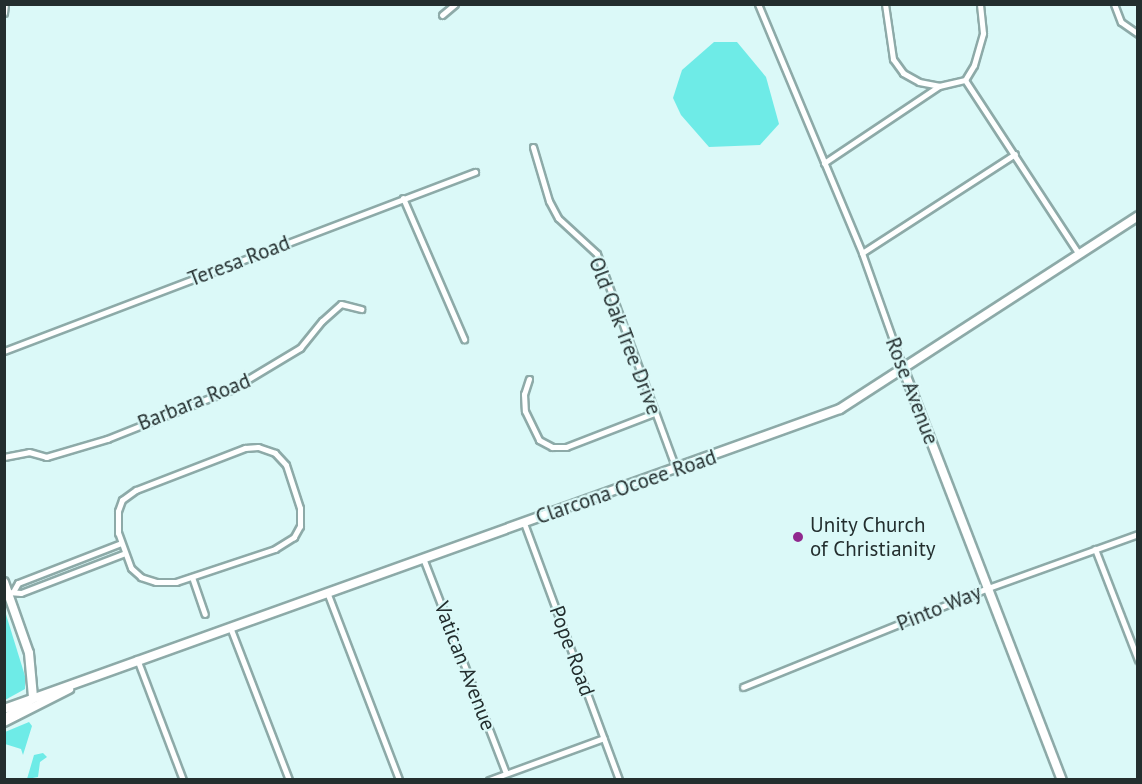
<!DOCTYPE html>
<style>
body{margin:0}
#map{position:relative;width:1142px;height:784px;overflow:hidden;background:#dbf9f8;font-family:"PT Sans",sans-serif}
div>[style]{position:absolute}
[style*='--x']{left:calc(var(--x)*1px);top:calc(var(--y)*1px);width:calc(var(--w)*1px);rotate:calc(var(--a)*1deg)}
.green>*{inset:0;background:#6eebe7}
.roads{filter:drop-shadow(2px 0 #8daaa8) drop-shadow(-2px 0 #8daaa8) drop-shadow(0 2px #8daaa8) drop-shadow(0 -2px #8daaa8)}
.street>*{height:5px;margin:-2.5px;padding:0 2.5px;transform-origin:2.5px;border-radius:2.5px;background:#fff}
.secondary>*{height:8px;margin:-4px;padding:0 4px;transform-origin:4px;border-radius:4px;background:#fff}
.dots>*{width:16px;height:16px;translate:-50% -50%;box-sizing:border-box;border:3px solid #dbf9f8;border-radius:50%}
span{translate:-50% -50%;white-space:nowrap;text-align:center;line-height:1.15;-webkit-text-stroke:4.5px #dbf9f8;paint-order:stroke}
.street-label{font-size:21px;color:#232e2e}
.poi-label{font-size:21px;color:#232e2e}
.left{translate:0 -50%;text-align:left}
.frame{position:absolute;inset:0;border:6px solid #232e2e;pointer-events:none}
</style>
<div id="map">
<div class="green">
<i style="clip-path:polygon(714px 42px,737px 42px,766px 77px,779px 124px,760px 145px,709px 147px,681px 115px,673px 98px,682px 70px)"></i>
<i style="clip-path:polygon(4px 608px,25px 676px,25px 689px,5px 700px)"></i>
<i style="clip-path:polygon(29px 722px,32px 726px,23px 755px,21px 749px,5px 744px,5px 732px)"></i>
<i style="clip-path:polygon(43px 753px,47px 757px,40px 762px,38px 777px,27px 779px,34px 755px)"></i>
</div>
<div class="roads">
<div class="street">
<i style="--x:758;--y:4;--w:270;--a:67.3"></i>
<i style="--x:862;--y:253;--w:125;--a:70.4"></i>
<i style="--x:885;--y:4;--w:56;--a:81.7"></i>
<i style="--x:893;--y:59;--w:17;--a:54"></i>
<i style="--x:903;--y:73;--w:18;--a:29"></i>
<i style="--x:919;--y:82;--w:20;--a:11"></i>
<i style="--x:939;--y:86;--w:27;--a:-13"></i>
<i style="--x:965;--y:80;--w:17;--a:-59"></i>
<i style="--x:974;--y:65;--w:33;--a:-74"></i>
<i style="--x:983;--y:33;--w:29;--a:-96"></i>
<i style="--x:1114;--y:4;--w:19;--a:69"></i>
<i style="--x:1121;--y:22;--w:21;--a:35"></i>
<i style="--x:4;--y:13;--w:9;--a:-84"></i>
<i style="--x:442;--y:15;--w:17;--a:-40"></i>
<i style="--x:965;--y:80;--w:208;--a:56.8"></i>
<i style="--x:533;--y:147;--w:56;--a:73.5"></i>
<i style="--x:549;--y:201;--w:19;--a:62"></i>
<i style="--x:558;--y:218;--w:53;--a:42.7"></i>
<i style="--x:597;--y:254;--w:229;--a:69.8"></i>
<i style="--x:824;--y:163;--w:138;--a:-33.8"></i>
<i style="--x:403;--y:198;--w:154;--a:66.6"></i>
<i style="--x:862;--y:253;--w:182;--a:-32.9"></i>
<i style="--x:4;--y:351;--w:504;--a:-20.81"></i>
<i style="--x:529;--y:379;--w:16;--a:108"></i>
<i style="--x:524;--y:394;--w:17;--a:87"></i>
<i style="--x:525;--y:411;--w:32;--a:64"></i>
<i style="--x:539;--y:440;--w:15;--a:28"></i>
<i style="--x:552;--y:447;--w:14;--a:0"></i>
<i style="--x:566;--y:447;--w:94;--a:-21.1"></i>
<i style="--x:258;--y:447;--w:18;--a:19"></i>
<i style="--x:275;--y:453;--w:16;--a:47"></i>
<i style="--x:286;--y:465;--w:45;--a:72"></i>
<i style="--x:300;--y:508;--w:18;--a:90"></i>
<i style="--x:300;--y:526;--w:13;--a:119"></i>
<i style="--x:294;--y:537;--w:22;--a:148"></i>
<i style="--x:275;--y:549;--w:104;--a:161.6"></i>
<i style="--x:176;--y:582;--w:20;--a:180"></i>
<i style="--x:156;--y:582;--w:16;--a:-162"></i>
<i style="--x:141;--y:577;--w:13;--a:-138"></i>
<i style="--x:131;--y:568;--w:37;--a:-110"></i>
<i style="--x:118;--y:533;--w:22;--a:-90"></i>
<i style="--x:118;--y:511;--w:12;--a:-70"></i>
<i style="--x:122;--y:500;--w:17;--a:-36"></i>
<i style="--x:136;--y:490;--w:117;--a:-21.1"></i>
<i style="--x:245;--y:448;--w:13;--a:-4"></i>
<i style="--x:4;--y:457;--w:25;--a:-11"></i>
<i style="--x:29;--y:452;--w:18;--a:16"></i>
<i style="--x:46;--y:457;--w:64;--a:-16.4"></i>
<i style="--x:107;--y:439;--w:132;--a:-21.7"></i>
<i style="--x:230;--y:390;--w:82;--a:-31"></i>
<i style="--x:300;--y:348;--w:35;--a:-51"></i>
<i style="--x:322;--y:321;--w:25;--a:-42"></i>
<i style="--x:341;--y:304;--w:21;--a:14"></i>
<i style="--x:524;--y:523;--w:274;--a:69.7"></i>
<i style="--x:1095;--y:549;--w:119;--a:68.8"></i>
<i style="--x:423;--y:558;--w:230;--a:68.9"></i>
<i style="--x:192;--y:577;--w:39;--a:71"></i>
<i style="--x:14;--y:590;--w:8;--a:-60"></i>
<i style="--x:18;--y:583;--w:110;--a:-21.2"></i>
<i style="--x:8;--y:592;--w:13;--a:4"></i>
<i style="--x:21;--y:593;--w:111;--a:-21"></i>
<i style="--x:327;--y:592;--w:201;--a:69"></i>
<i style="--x:230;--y:627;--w:164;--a:68.9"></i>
<i style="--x:137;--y:659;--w:129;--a:69.2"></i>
<i style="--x:743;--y:687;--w:264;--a:-22"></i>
<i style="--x:988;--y:588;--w:159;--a:-19.8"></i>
<i style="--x:489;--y:780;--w:122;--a:-20.1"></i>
</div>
<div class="secondary">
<i style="--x:904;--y:371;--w:438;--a:68.9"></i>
<i style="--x:4;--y:582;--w:75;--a:70.6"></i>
<i style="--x:29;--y:653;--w:44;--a:84.8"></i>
<i style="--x:4;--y:709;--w:888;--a:-19.74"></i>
<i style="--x:840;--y:409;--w:355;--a:-32.9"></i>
<i style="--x:6;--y:718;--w:31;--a:-36"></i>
<i style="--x:4;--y:722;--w:73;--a:-26.9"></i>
</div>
</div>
<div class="dots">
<i style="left:798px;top:537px;background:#90298e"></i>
</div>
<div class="street-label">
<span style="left:239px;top:261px;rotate:-21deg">Teresa Road</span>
<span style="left:625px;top:336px;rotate:69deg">Old Oak Tree Drive</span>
<span style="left:912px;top:391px;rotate:69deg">Rose Avenue</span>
<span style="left:194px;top:402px;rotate:-22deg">Barbara Road</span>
<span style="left:626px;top:487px;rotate:-19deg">Clarcona Ocoee Road</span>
<span style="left:939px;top:608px;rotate:-22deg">Pinto Way</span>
<span style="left:572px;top:651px;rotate:70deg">Pope Road</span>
<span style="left:465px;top:666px;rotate:69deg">Vatican Avenue</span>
</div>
<div class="poi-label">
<span class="left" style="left:810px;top:537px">Unity Church<br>of Christianity</span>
</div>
<div class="frame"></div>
</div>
